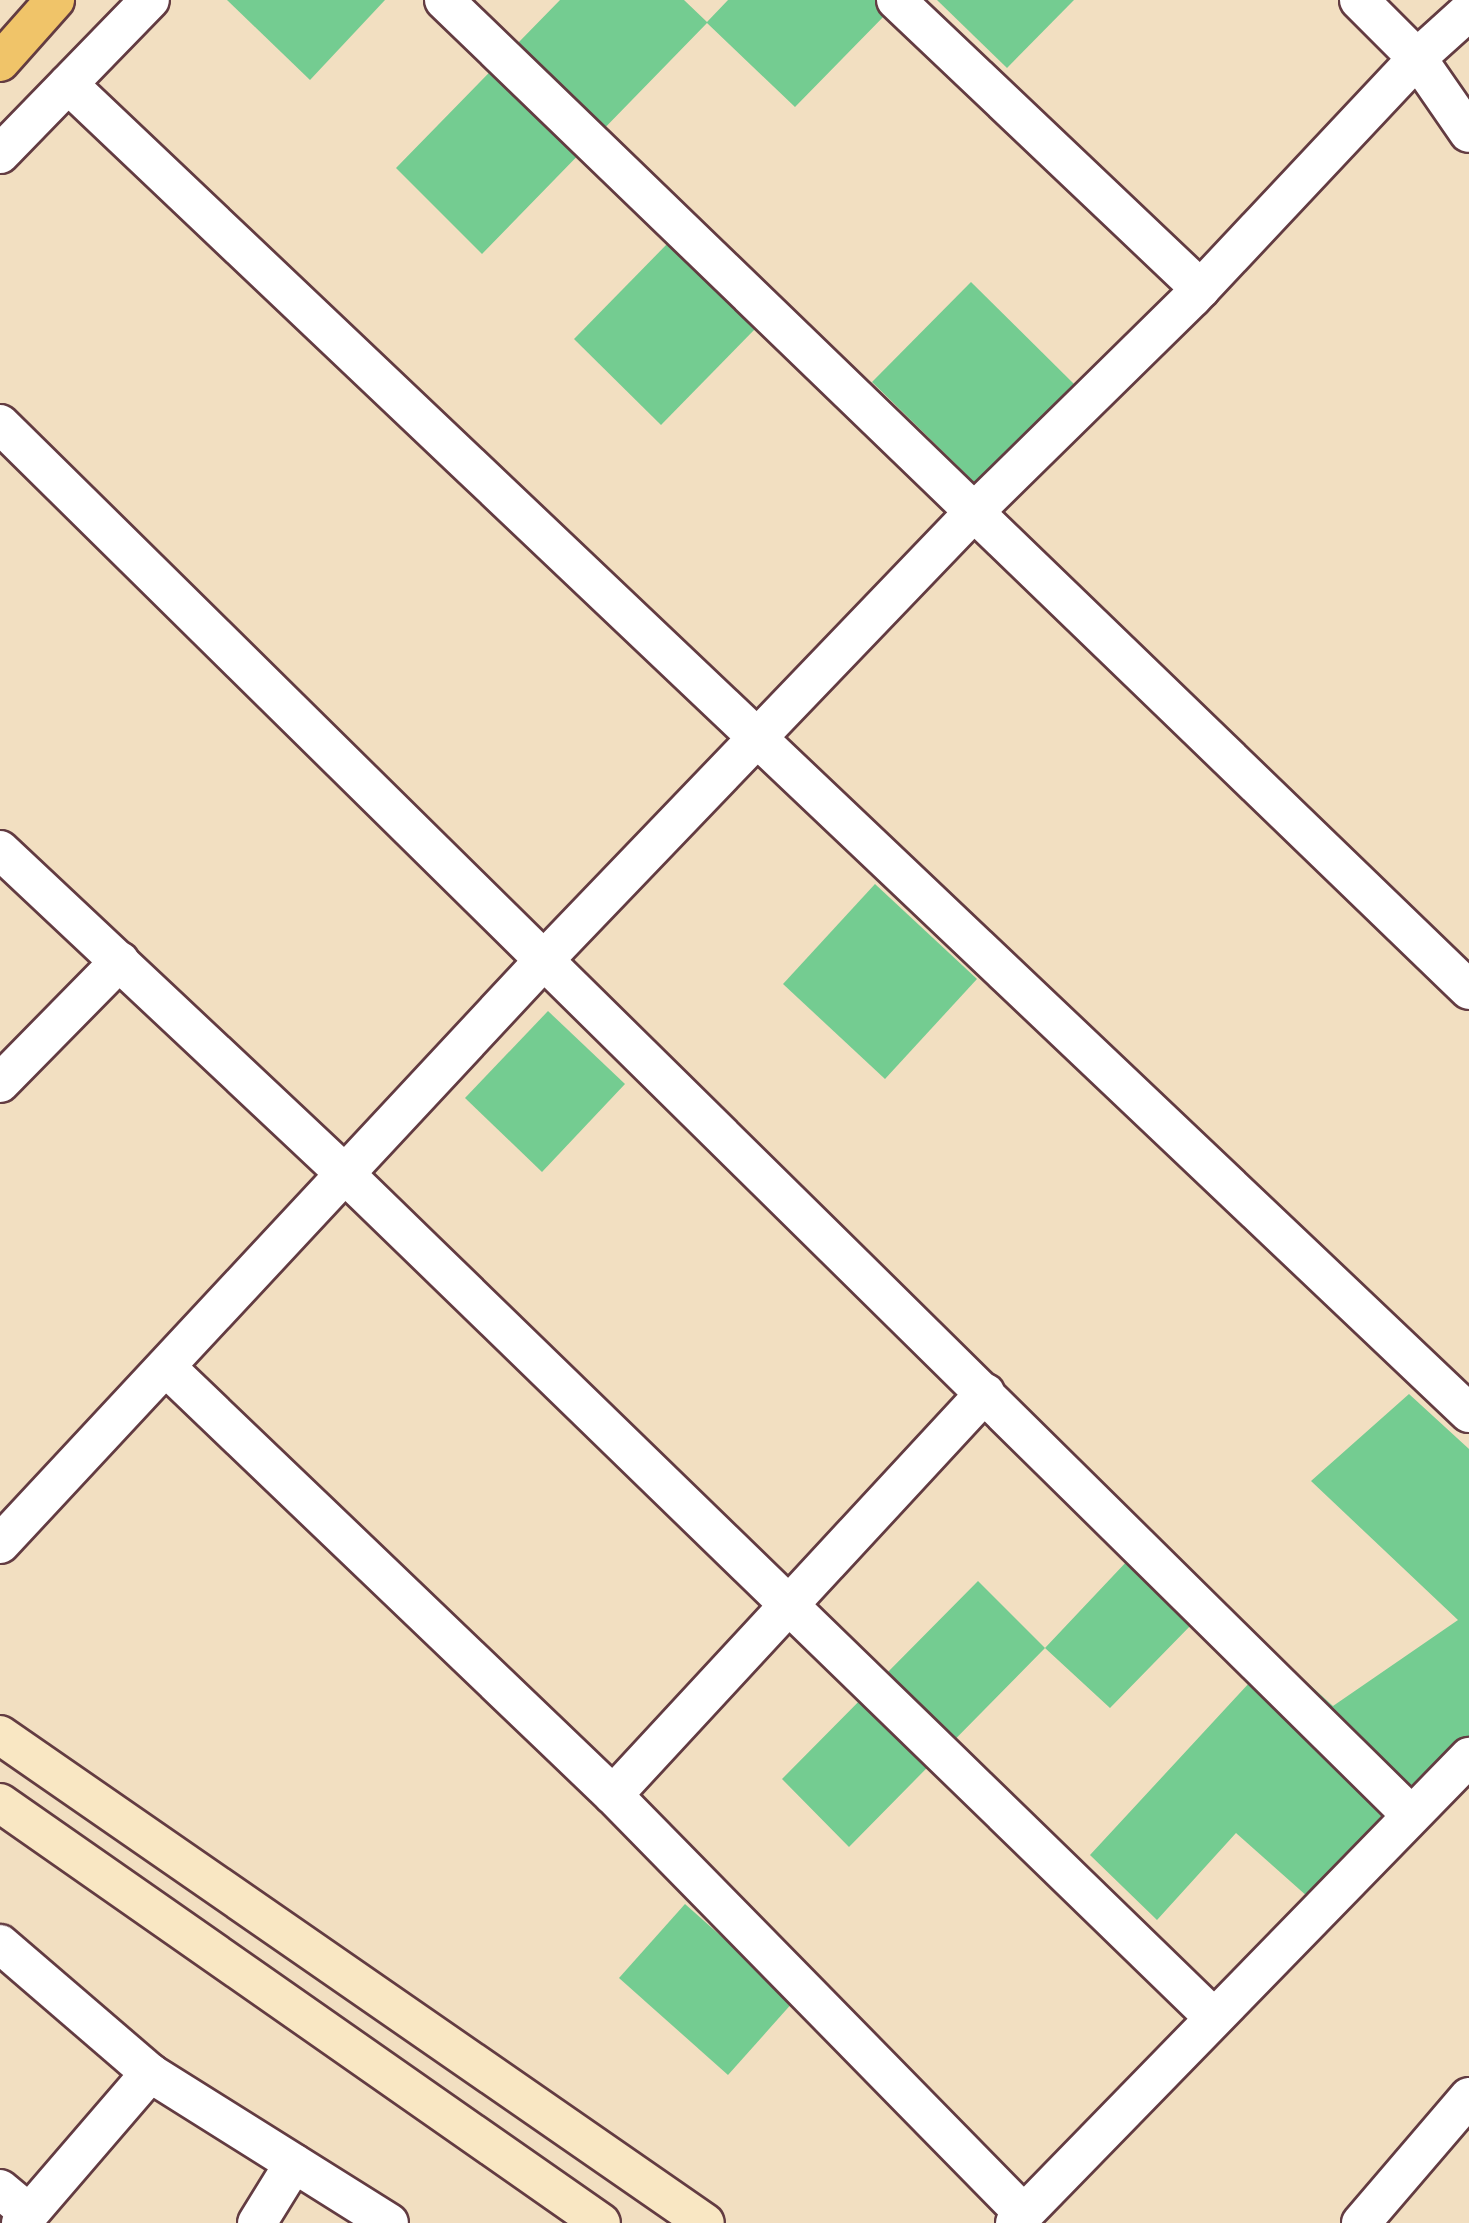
<!DOCTYPE html>
<style>
body{margin:0}
#map{position:relative;width:1469px;height:2223px;overflow:hidden;background:#f2dfc1;font-family:Caveat,sans-serif}
div>[style]{position:absolute}
[style*='--x']{left:calc(var(--x)*1px);top:calc(var(--y)*1px);width:calc(var(--w)*1px);rotate:calc(var(--a)*1deg)}
.green>*{inset:0;background:#74cc91}
.roads{filter:drop-shadow(2px 0 #633c42) drop-shadow(-2px 0 #633c42) drop-shadow(0 2px #633c42) drop-shadow(0 -2px #633c42)}
.street>*{height:38px;margin:-19px;padding:0 19px;transform-origin:19px;border-radius:19px;background:#fff}
.secondary>*{height:38px;margin:-19px;padding:0 19px;transform-origin:19px;border-radius:19px;background:#f9e7c3}
.highway>*{height:38px;margin:-19px;padding:0 19px;transform-origin:19px;border-radius:19px;background:#f0c469}
span{translate:-50% -50%;white-space:nowrap;text-align:center;line-height:1.15;-webkit-text-stroke:5px #fbf7ec;paint-order:stroke}
</style>
<div id="map">
<div class="green">
<i style="clip-path:polygon(227px 0,385px 0,310px 80px)"></i>
<i style="clip-path:polygon(560px 0,684px 0,707px 22px,728px 0,878px 0,889px 11px,795px 107px,707px 23px,482px 254px,396px 168px)"></i>
<i style="clip-path:polygon(937px 0,1074px 0,1007px 68px)"></i>
<i style="clip-path:polygon(669px 242px,756px 328px,661px 425px,574px 339px)"></i>
<i style="clip-path:polygon(971px 282px,1075px 385px,977px 485px,872px 382px)"></i>
<i style="clip-path:polygon(875px 884px,977px 979px,885px 1079px,783px 984px)"></i>
<i style="clip-path:polygon(548px 1011px,625px 1084px,542px 1172px,465px 1098px)"></i>
<i style="clip-path:polygon(1409px 1394px,1469px 1449px,1469px 1741px,1317px 1905px,1236px 1833px,1157px 1920px,1090px 1855px,1276px 1654px,1333px 1706px,1458px 1620px,1311px 1481px)"></i>
<i style="clip-path:polygon(1129px 1559px,1194px 1622px,1110px 1708px,1045px 1648px,849px 1847px,782px 1779px,978px 1581px,1045px 1648px)"></i>
<i style="clip-path:polygon(685px 1904px,794px 2001px,728px 2075px,619px 1978px)"></i>
</div>
<div class="roads">
<div class="street">
<i style="--x:444;--y:0;--w:1425;--a:44"></i>
<i style="--x:896;--y:0;--w:420;--a:43.5"></i>
<i style="--x:1359;--y:0;--w:82;--a:45"></i>
<i style="--x:1417;--y:58;--w:91;--a:55.3"></i>
<i style="--x:68;--y:84;--w:1931;--a:43.49"></i>
<i style="--x:0;--y:154;--w:215;--a:-45.8"></i>
<i style="--x:0;--y:424;--w:1981;--a:44.59"></i>
<i style="--x:0;--y:850;--w:476;--a:43.2"></i>
<i style="--x:347;--y:1176;--w:1207;--a:44.16"></i>
<i style="--x:0;--y:1083;--w:171;--a:-45.5"></i>
<i style="--x:167;--y:1368;--w:617;--a:43.75"></i>
<i style="--x:613;--y:1795;--w:587;--a:45.55"></i>
<i style="--x:0;--y:1544;--w:797;--a:-47.03"></i>
<i style="--x:543;--y:961;--w:620;--a:-46.18"></i>
<i style="--x:972;--y:514;--w:308;--a:-44.5"></i>
<i style="--x:1192;--y:298;--w:329;--a:-46.8"></i>
<i style="--x:1417;--y:58;--w:70;--a:-42.1"></i>
<i style="--x:613;--y:1795;--w:548;--a:-47.22"></i>
<i style="--x:0;--y:1944;--w:198;--a:40.7"></i>
<i style="--x:150;--y:2073;--w:282;--a:32.1"></i>
<i style="--x:0;--y:2189;--w:38;--a:40"></i>
<i style="--x:21;--y:2223;--w:198;--a:-49.3"></i>
<i style="--x:257;--y:2223;--w:70;--a:-58.3"></i>
<i style="--x:1015;--y:2223;--w:651;--a:-45.75"></i>
<i style="--x:1361;--y:2223;--w:166;--a:-49.4"></i>
</div>
<div class="secondary">
<i style="--x:0;--y:1735;--w:857;--a:34.69"></i>
<i style="--x:0;--y:1803;--w:733;--a:34.95"></i>
</div>
<div class="highway">
<i style="--x:0;--y:62;--w:83;--a:-48.4"></i>
</div>
</div>
</div>
